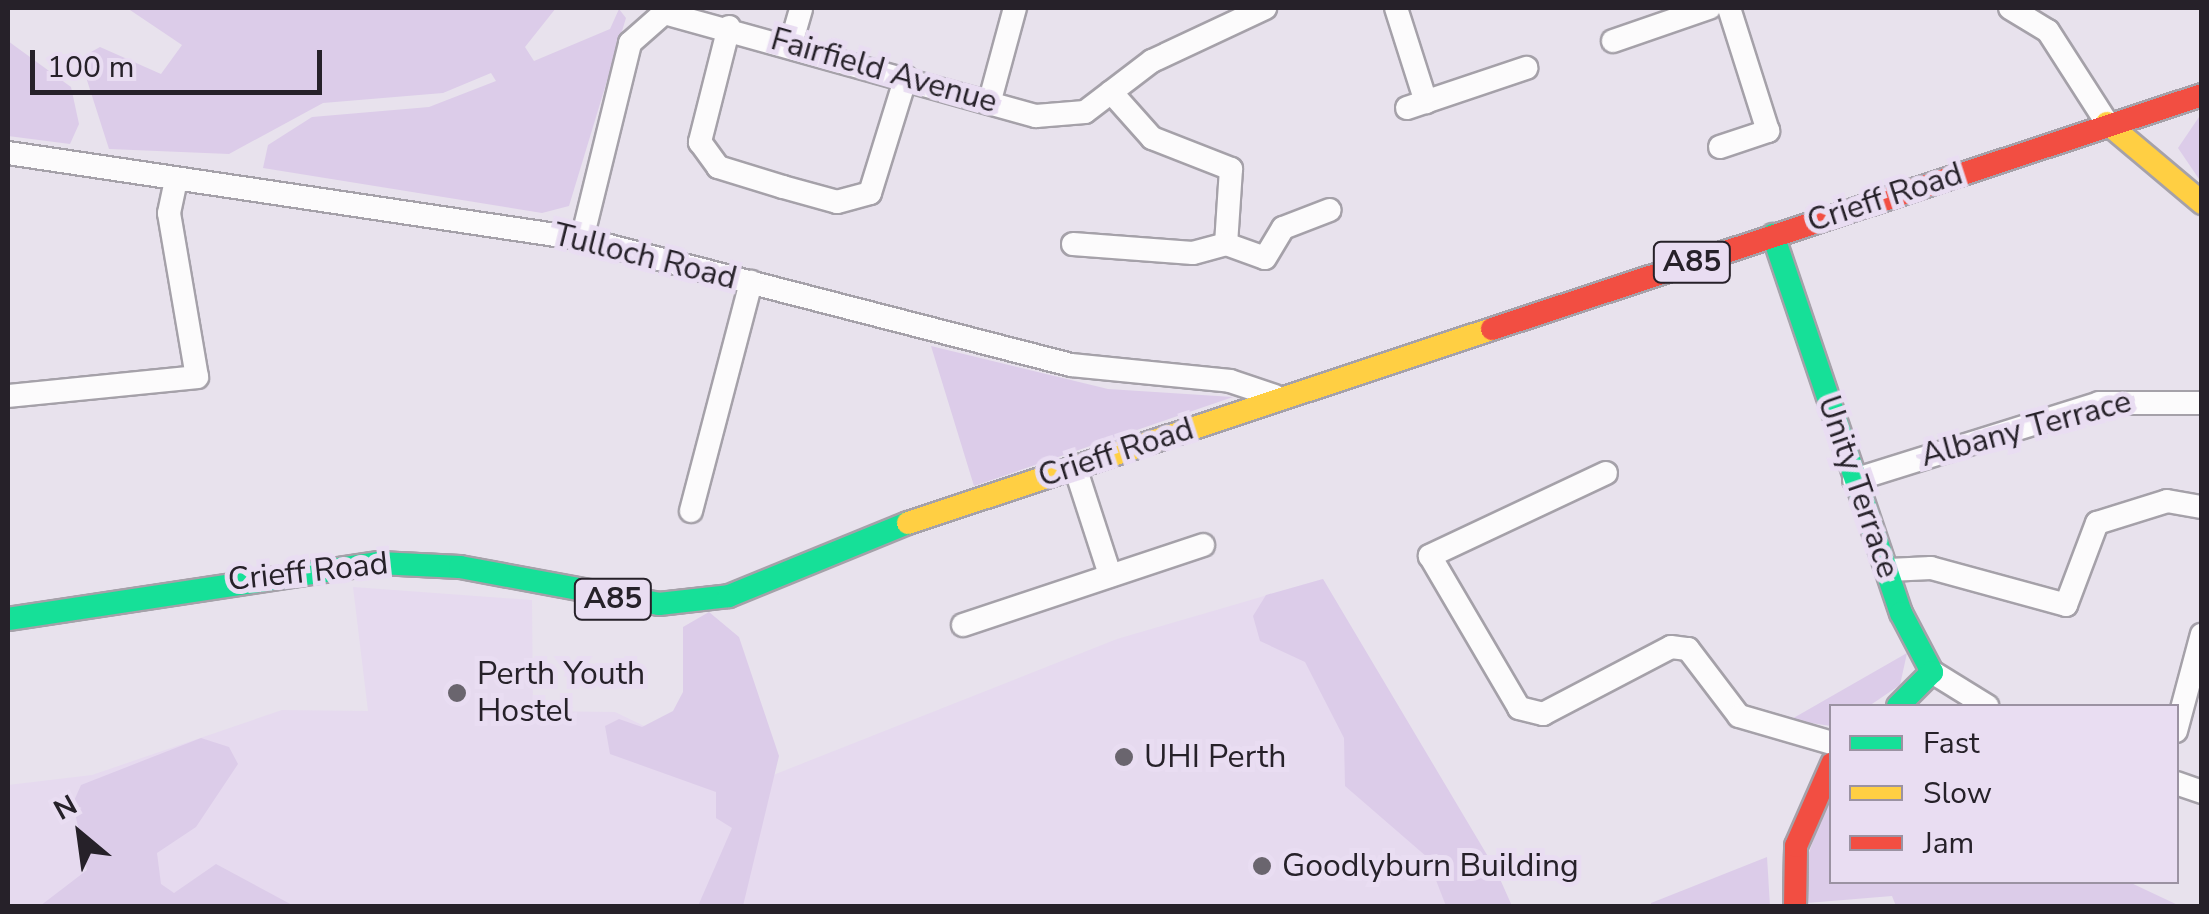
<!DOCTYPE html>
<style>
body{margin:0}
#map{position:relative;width:2209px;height:914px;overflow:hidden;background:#e8e2ed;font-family:"Nunito Sans",sans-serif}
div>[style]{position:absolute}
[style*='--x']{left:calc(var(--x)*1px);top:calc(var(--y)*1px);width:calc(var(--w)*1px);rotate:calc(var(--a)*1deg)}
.built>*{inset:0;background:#e6daef}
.green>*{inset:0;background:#dccce9}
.roads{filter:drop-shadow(2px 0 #a5a1a9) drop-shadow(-2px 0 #a5a1a9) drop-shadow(0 2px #a5a1a9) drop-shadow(0 -2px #a5a1a9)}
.street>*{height:22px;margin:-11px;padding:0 11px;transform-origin:11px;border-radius:11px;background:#fcfbfc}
.fast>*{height:22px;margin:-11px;padding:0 11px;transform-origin:11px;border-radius:11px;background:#16e098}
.slow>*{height:22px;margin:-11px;padding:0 11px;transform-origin:11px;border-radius:11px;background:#ffcf43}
.jam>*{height:22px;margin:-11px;padding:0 11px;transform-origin:11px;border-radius:11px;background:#f24e42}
.dots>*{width:28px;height:28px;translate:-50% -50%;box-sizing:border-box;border:5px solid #e9ddf2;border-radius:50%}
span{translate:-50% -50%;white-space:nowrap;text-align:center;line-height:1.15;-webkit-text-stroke:10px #e9ddf2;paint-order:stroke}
.shield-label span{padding:2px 8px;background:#e9ddf2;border:2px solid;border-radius:8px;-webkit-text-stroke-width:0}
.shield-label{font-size:30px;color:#262129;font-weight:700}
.street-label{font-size:32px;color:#262129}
.poi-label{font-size:32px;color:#262129}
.left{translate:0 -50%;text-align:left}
.frame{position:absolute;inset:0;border:10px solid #262129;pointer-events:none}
.legend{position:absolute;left:1829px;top:704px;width:350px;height:180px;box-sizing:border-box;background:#e9ddf2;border:2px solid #9b92a2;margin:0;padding:12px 18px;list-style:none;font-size:30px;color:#262129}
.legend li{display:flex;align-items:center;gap:20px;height:50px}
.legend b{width:50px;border:2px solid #9b92a2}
.north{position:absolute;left:30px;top:784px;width:100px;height:100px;-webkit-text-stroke:8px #e9ddf2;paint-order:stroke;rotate:331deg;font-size:28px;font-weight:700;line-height:40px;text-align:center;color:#262129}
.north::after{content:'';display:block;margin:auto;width:35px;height:45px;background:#262129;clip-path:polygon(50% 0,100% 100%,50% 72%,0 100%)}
.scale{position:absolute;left:30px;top:50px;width:292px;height:45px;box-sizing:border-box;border:5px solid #262129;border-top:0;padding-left:12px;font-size:30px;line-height:35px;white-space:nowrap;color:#262129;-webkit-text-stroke:8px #e9ddf2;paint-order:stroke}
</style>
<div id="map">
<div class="built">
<i style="clip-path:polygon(1323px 579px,1512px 906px,8px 906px,8px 785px,92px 775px,282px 710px,368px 711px,353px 587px,532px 600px,533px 711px,615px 712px,758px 781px,1117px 639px)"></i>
</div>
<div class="green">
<i style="clip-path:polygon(127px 8px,556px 8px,525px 47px,534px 61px,610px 29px,619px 9px,626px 18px,569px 206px,542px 213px,263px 168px,268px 145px,312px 117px,429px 107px,496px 81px,491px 73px,443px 93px,323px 103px,229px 154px,109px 149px,85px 74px,91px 52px,100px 47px,161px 74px,182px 45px)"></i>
<i style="clip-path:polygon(8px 41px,71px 87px,79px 124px,70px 144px,8px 136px)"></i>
<i style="clip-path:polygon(2201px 114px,2201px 182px,2178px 148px)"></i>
<i style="clip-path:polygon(931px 346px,1108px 389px,1233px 397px,974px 486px)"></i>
<i style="clip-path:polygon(1323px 579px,1496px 870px,1512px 906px,1446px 906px,1427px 857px,1345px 786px,1344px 738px,1305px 662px,1260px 641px,1253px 616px,1266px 595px)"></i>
<i style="clip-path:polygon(709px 612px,739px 637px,779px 756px,743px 906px,698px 906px,732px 828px,716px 818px,716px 792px,610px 754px,605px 726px,619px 719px,642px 727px,673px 711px,683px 692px,683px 627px)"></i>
<i style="clip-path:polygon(1907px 653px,1900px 685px,1869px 706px,1832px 706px,1831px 726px,1790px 720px)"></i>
<i style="clip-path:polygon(201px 738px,229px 747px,238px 764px,196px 827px,157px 853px,161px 884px,174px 893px,216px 864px,294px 906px,40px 906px,87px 870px,73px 803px,81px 785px)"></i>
<i style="clip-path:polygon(1831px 787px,1832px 882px,2129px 882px,2180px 906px,1896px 906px,1892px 896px,1807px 903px,1807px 859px)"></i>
<i style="clip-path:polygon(1767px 857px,1770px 906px,1651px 906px,1651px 903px)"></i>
</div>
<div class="roads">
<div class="street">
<i style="--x:1396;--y:8;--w:99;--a:72.3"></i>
<i style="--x:2010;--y:8;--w:44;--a:31.2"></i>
<i style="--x:2048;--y:31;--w:109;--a:57.3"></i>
<i style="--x:729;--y:27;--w:119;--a:104.2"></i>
<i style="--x:700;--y:142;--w:31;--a:54"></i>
<i style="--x:718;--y:167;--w:68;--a:17.1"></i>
<i style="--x:783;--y:187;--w:56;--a:15.5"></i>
<i style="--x:837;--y:202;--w:34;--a:-15"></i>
<i style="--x:870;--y:193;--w:121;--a:-72.8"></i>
<i style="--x:1613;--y:41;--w:102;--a:-19"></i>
<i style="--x:791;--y:44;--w:37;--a:-74"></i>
<i style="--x:1111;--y:92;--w:62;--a:48.3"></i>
<i style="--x:1152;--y:138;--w:85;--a:21.4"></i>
<i style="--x:1231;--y:169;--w:75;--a:93.8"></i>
<i style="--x:990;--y:100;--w:95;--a:-74.8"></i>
<i style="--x:1407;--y:108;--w:126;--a:-18.6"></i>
<i style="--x:1720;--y:147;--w:51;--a:-18.4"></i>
<i style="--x:1768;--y:131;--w:129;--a:-107.6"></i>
<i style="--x:8;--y:153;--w:580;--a:8.52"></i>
<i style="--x:582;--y:239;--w:505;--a:14.45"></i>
<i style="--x:1071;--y:365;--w:160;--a:5.7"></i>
<i style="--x:1230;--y:381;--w:47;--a:18.4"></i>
<i style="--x:582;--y:239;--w:202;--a:-76.2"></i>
<i style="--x:630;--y:43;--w:45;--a:-41.4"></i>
<i style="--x:664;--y:13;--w:386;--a:15.5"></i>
<i style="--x:1036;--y:116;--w:49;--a:-4.7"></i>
<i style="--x:1085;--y:112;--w:84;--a:-37.3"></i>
<i style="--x:1152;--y:61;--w:125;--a:-25.1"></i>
<i style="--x:1073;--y:244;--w:120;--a:4.3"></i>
<i style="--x:1193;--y:253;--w:34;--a:-15"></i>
<i style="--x:1226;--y:244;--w:41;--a:19.7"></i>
<i style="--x:1265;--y:258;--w:35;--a:-59"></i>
<i style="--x:1283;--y:228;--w:50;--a:-21"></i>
<i style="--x:8;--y:396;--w:190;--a:-5.7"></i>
<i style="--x:197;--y:377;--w:166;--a:-99.7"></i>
<i style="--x:169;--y:213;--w:35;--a:-78"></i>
<i style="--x:1075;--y:467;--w:114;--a:72"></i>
<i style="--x:1606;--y:473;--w:195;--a:154.8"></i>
<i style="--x:1430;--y:556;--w:176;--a:59.6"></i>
<i style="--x:1519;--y:708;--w:25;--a:14"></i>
<i style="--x:1543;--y:714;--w:144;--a:-27.6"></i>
<i style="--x:1671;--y:647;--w:17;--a:7"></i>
<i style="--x:1688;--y:649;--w:84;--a:52.7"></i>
<i style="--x:1739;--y:716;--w:97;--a:16.2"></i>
<i style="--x:1854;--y:480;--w:257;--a:-17.4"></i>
<i style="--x:2099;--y:403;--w:103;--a:0"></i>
<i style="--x:691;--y:511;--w:237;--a:-75.3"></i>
<i style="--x:1889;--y:570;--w:42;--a:-2.7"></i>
<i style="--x:1931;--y:568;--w:140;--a:15.3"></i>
<i style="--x:2066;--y:605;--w:88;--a:-69.3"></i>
<i style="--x:2097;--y:523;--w:73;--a:-17.4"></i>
<i style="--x:2167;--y:501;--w:36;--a:10"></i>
<i style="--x:963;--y:625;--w:253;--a:-18.4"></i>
<i style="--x:1932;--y:672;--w:65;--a:31.7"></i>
<i style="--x:2176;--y:731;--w:100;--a:-75"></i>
<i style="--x:2176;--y:783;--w:28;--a:19"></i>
</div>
<div class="fast">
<i style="--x:1773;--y:235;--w:399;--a:71.3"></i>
<i style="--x:1901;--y:613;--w:67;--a:62.3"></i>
<i style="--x:1932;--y:672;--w:48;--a:135"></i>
<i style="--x:8;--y:619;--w:375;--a:-8.6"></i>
<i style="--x:379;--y:563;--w:81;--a:2.8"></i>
<i style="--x:460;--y:567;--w:202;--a:10.5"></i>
<i style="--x:659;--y:604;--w:70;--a:-6.5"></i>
<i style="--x:729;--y:596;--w:193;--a:-22.2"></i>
</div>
<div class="slow">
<i style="--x:2107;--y:123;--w:124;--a:40.1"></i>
<i style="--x:908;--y:523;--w:615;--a:-18.38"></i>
</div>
<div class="jam">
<i style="--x:1492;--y:329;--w:748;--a:-18.24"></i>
<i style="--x:1795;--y:906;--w:60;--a:-89"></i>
<i style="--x:1796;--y:846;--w:90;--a:-66.3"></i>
</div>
</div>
<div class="dots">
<i style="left:457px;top:693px;background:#6a656e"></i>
<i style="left:1124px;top:757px;background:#6a656e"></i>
<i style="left:1262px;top:866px;background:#6a656e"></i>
</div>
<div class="shield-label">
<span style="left:1692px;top:262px">A85</span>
<span style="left:613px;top:599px">A85</span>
</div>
<div class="street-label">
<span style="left:884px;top:71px;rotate:16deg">Fairfield Avenue</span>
<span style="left:1885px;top:198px;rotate:-18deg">Crieff Road</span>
<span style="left:645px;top:257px;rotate:14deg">Tulloch Road</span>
<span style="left:2026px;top:429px;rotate:-15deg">Albany Terrace</span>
<span style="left:1116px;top:453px;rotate:-18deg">Crieff Road</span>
<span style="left:1858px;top:487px;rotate:71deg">Unity Terrace</span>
<span style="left:308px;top:572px;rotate:-6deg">Crieff Road</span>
</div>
<div class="poi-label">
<span class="left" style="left:477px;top:693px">Perth Youth<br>Hostel</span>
<span class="left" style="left:1144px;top:757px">UHI Perth</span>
<span class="left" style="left:1282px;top:866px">Goodlyburn Building</span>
</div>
<div class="frame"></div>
<ul class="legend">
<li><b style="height:12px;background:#16e098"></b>Fast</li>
<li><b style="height:12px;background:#ffcf43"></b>Slow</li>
<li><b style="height:12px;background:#f24e42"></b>Jam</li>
</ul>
<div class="north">N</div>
<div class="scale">100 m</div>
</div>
